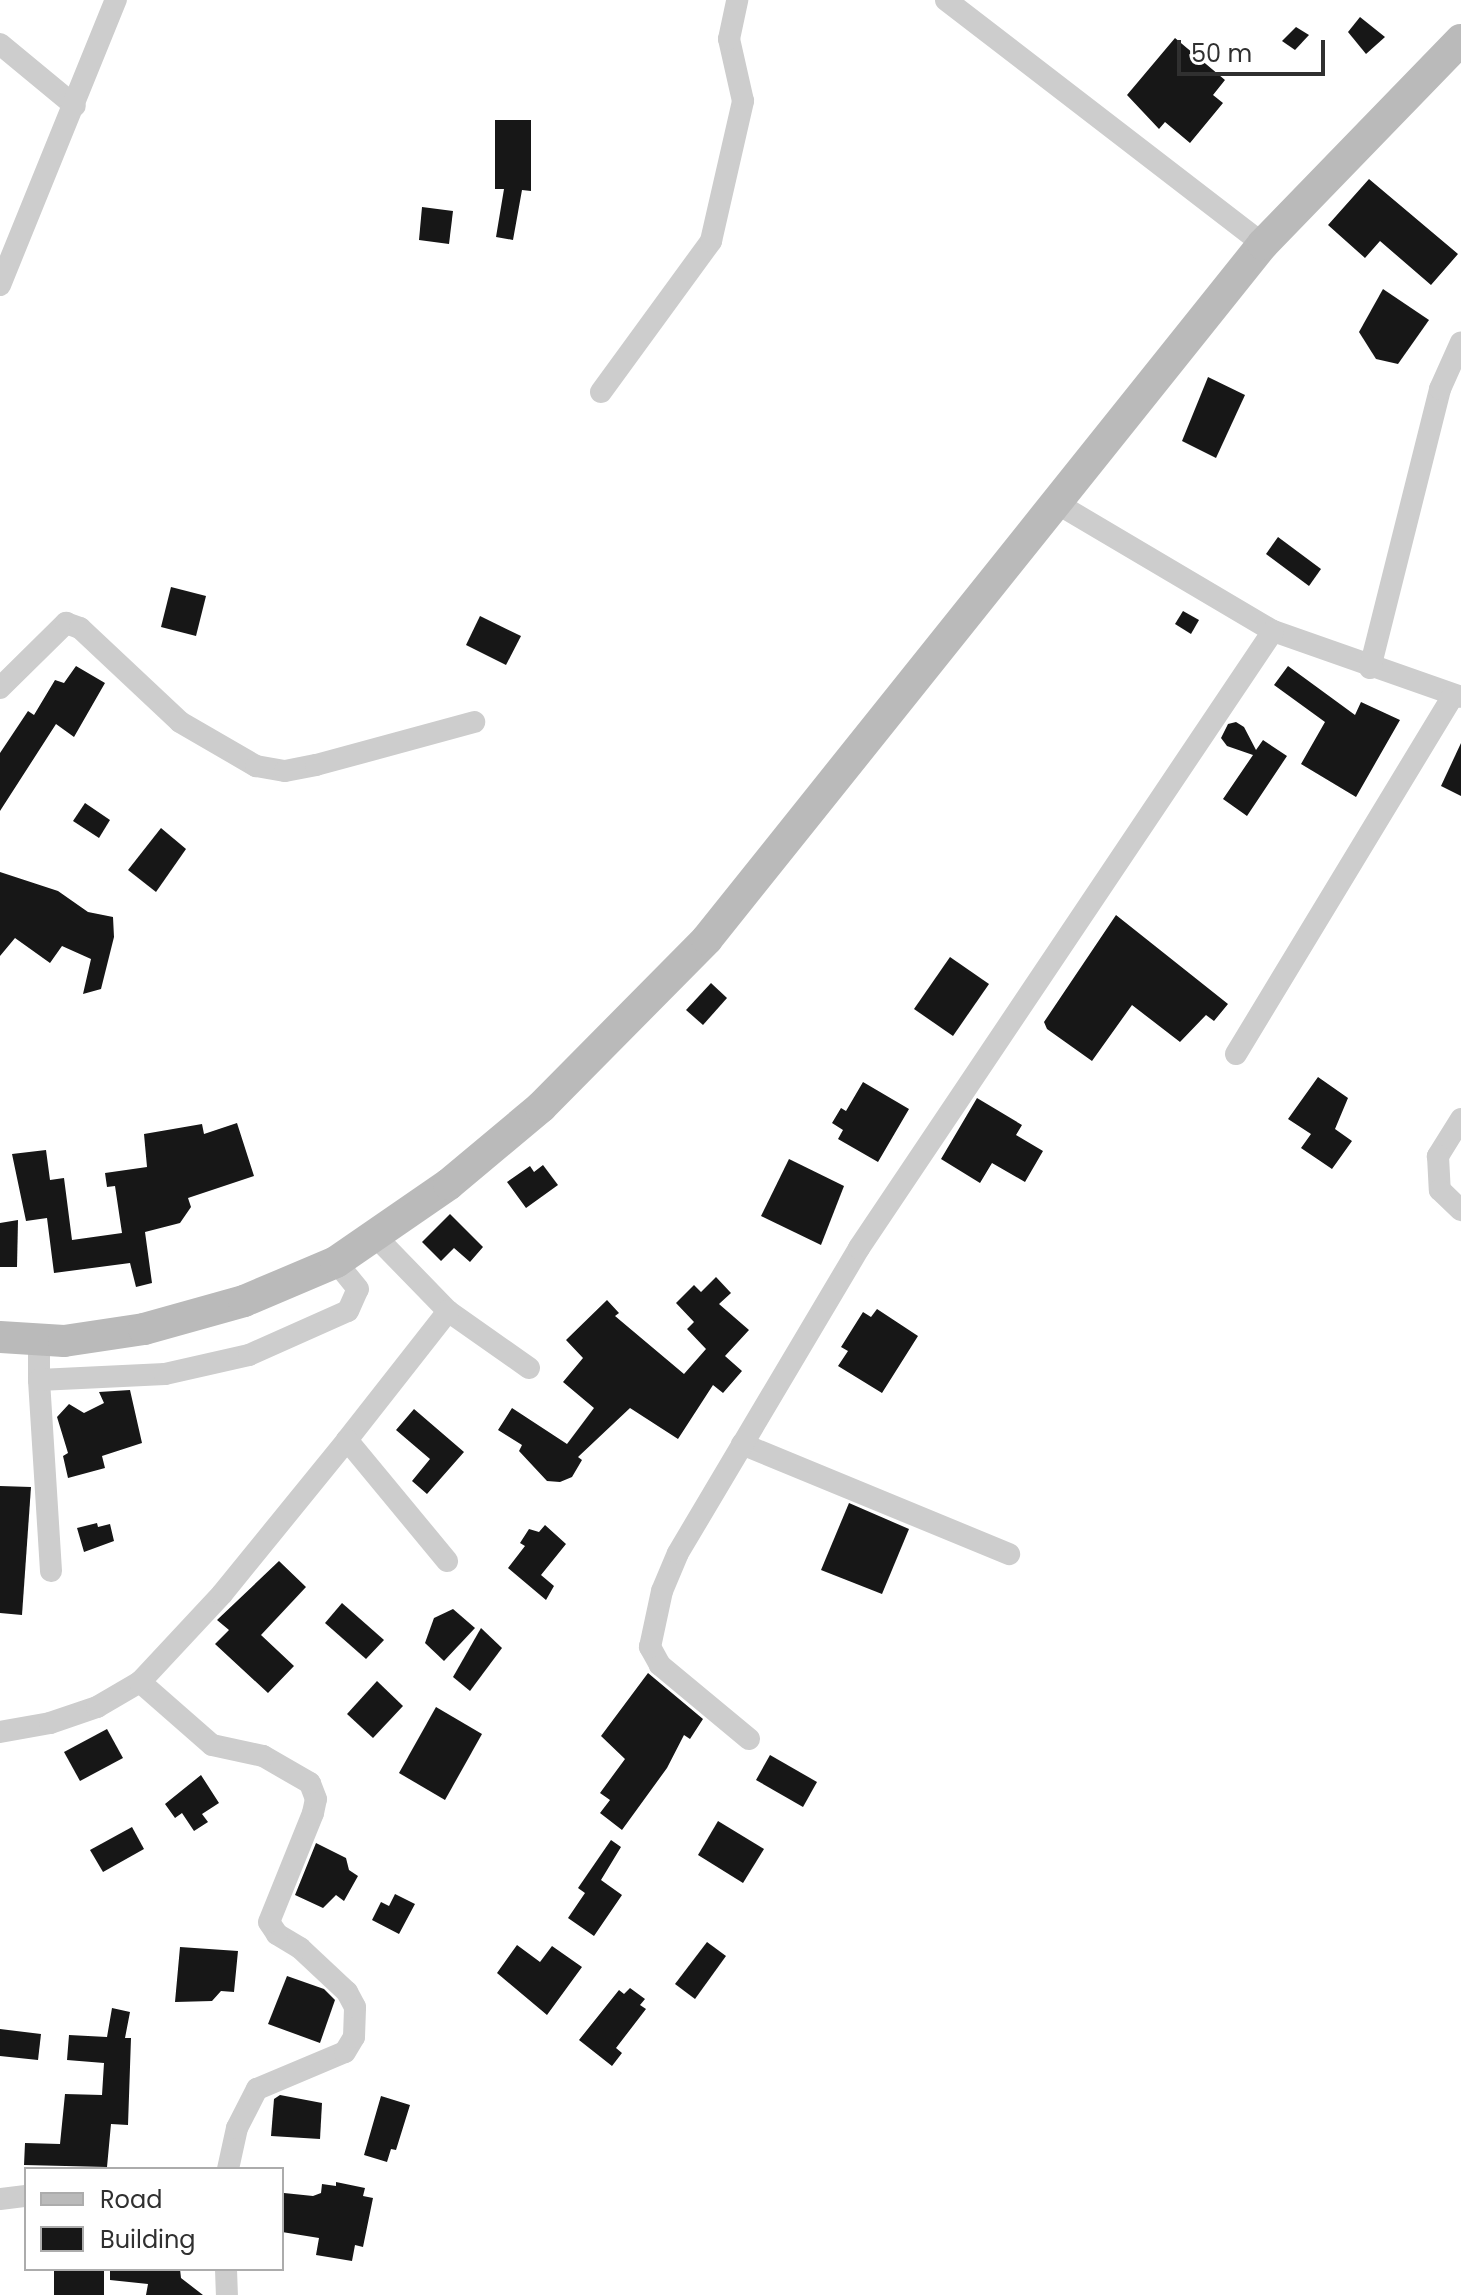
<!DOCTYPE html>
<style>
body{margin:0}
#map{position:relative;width:1461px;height:2295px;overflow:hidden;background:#fff;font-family:Poppins,sans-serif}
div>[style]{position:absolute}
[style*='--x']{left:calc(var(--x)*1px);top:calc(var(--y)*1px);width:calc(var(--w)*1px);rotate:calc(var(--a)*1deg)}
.building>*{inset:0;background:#171717}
.street>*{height:22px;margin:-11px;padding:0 11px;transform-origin:11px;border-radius:11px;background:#cdcdcd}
.secondary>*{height:32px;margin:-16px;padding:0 16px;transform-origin:16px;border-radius:16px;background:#bababa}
span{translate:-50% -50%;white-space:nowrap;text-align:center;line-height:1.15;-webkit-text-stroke:8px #fff;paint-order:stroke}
.legend{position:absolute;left:24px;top:2167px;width:260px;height:104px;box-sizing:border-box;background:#fff;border:2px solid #acacac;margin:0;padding:10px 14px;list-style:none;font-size:24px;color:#303030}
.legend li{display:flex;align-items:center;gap:16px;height:40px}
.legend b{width:40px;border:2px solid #acacac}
.scale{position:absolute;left:1177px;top:40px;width:148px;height:36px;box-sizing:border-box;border:4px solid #303030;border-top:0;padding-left:10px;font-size:24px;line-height:28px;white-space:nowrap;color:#303030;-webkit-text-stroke:6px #fff;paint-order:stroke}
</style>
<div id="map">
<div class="building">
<i style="clip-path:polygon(1360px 17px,1385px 37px,1366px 54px,1348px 32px)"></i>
<i style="clip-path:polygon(1296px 27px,1309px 35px,1295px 50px,1282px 41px)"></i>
<i style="clip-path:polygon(1175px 38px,1225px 80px,1213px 95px,1223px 103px,1190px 143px,1165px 122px,1159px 129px,1127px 95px)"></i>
<i style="clip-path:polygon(495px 120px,531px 120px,531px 191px,522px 190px,513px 240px,496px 237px,504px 189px,495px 189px)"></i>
<i style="clip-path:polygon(1369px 179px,1458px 254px,1431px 285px,1380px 241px,1365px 258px,1328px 225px)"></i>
<i style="clip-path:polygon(422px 207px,453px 211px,449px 244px,419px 240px)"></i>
<i style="clip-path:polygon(1383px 289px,1429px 320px,1398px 364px,1376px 359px,1359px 332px)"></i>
<i style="clip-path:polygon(1208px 377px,1245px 395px,1216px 458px,1182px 441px)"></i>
<i style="clip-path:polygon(1278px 537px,1321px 569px,1309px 586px,1266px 554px)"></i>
<i style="clip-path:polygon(171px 587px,206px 596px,196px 636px,161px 627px)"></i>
<i style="clip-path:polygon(1183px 611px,1199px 620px,1191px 634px,1175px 624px)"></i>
<i style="clip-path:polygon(480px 616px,521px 636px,506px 665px,466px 645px)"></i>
<i style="clip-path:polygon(76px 666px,105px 683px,74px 737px,56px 724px,0 811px,0 753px,28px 711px,34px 715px,55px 680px,64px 683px)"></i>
<i style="clip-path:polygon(1288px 666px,1355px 715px,1361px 702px,1400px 720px,1356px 797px,1301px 764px,1325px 722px,1274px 685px)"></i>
<i style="clip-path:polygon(1236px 722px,1244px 727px,1256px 750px,1263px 740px,1287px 756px,1247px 816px,1223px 799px,1253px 755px,1227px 746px,1221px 738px,1228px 724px)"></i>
<i style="clip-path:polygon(1461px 743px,1461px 796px,1441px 786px)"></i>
<i style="clip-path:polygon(85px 803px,110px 820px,99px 838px,73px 821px)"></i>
<i style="clip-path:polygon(161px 828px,186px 849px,156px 892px,128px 870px)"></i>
<i style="clip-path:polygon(0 872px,58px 891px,88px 912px,113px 917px,114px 937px,101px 989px,83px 994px,91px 959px,62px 946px,50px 963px,15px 938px,0 956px)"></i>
<i style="clip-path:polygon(1116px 915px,1228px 1004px,1214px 1021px,1206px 1015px,1180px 1042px,1132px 1005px,1092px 1061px,1047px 1029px,1044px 1022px)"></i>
<i style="clip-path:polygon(950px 957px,989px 984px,953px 1036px,914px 1009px)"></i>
<i style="clip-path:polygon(711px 983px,727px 998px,703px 1025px,686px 1010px)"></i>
<i style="clip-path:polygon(1318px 1077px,1348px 1098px,1335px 1129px,1352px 1141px,1332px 1169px,1301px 1148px,1311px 1134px,1288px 1119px)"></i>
<i style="clip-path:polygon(863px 1082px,909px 1109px,878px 1162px,838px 1139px,843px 1130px,832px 1123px,841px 1108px,846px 1111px)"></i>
<i style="clip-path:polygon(977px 1098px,1022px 1125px,1016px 1135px,1043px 1151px,1025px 1182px,992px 1163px,980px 1183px,941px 1159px)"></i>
<i style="clip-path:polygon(237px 1123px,254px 1176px,188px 1198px,191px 1207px,180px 1223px,145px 1232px,152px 1283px,136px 1287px,130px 1263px,54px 1273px,47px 1218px,26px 1221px,12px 1154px,46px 1150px,50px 1180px,64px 1178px,72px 1240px,122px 1233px,115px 1186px,107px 1187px,105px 1173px,147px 1167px,144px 1134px,202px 1124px,204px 1134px)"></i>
<i style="clip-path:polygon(789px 1159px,844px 1186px,821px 1245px,761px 1216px)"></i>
<i style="clip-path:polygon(543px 1165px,558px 1185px,526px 1208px,507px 1182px,530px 1166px,534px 1172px)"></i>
<i style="clip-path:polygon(450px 1214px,483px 1247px,470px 1262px,454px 1248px,441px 1261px,422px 1242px)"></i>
<i style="clip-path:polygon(18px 1220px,17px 1267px,0 1267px,0 1223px)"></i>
<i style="clip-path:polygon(716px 1277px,731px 1293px,719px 1304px,749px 1330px,725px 1356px,742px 1371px,723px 1393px,713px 1385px,678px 1439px,630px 1408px,578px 1457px,582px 1460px,572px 1477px,560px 1482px,547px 1481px,519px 1451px,522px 1445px,498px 1430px,512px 1408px,567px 1444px,594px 1408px,563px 1382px,583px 1358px,566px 1340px,607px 1300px,619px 1313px,615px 1316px,684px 1374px,706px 1349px,687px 1329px,694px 1322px,676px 1303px,694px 1285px,701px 1292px)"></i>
<i style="clip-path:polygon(877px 1309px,918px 1336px,882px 1393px,838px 1366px,848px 1351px,841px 1347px,863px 1312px,871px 1317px)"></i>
<i style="clip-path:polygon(130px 1390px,142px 1443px,102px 1456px,105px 1468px,68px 1478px,63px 1456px,68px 1453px,57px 1417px,69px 1404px,84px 1413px,104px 1403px,99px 1392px)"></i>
<i style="clip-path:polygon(414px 1409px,464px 1452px,427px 1494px,412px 1481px,430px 1459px,396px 1430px)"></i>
<i style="clip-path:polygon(0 1486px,31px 1487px,22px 1615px,0 1613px)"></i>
<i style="clip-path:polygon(849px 1503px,909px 1529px,882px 1594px,821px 1570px)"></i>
<i style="clip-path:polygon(97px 1523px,98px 1527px,110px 1524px,114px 1541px,84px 1552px,77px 1528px)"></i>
<i style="clip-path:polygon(545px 1525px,566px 1544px,541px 1575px,554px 1586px,546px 1600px,508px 1568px,525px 1546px,520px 1543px,529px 1529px,539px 1532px)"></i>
<i style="clip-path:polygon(279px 1561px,306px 1587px,261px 1635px,294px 1666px,268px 1693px,215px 1644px,229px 1630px,217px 1620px)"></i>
<i style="clip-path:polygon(342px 1603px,384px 1640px,366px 1659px,325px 1623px)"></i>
<i style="clip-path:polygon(453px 1609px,475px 1628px,444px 1661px,425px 1643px,434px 1618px)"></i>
<i style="clip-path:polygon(481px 1628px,502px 1648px,470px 1691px,453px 1677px)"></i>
<i style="clip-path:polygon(648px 1673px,703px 1719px,690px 1739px,684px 1735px,667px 1768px,622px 1830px,600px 1813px,610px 1800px,600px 1793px,625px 1759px,601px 1736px)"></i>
<i style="clip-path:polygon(377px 1681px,403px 1706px,373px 1738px,347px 1714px)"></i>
<i style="clip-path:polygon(436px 1707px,482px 1734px,445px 1800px,399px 1773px)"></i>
<i style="clip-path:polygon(107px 1729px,123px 1758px,80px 1781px,64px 1752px)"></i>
<i style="clip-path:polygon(770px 1755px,817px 1782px,803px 1807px,756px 1780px)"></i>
<i style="clip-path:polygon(201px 1775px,219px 1803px,202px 1814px,208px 1822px,194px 1831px,182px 1813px,175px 1818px,165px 1804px)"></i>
<i style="clip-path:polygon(718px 1821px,764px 1849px,743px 1883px,698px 1855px)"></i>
<i style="clip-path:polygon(132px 1827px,144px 1849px,103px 1872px,90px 1850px)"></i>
<i style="clip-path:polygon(611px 1840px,621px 1847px,601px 1880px,622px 1895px,594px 1936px,568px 1918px,585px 1893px,578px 1888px)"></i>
<i style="clip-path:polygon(316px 1843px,346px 1858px,349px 1870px,358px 1876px,344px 1901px,336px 1895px,323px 1908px,295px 1895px)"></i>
<i style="clip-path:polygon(395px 1894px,415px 1904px,399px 1934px,372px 1920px,381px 1902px,389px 1906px)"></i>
<i style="clip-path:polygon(707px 1942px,726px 1956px,695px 1999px,675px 1984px)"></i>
<i style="clip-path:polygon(517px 1945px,540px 1962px,552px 1946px,582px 1967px,547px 2015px,497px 1973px)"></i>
<i style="clip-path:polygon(180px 1947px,238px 1951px,234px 1992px,221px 1991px,212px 2001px,175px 2002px)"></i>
<i style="clip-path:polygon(287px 1976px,324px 1989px,335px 2000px,320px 2043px,268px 2024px)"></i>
<i style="clip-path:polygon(630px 1988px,645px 1999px,640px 2005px,646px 2009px,616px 2048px,622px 2053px,612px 2066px,579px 2040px,619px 1990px,624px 1994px)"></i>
<i style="clip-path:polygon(112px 2008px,130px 2012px,125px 2038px,131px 2038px,128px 2125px,111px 2124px,107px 2167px,24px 2165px,25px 2143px,60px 2144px,65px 2094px,102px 2095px,104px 2063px,67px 2060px,69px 2035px,107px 2037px)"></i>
<i style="clip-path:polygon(0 2029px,41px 2034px,38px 2060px,0 2056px)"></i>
<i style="clip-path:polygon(280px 2095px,322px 2103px,320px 2139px,271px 2136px,274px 2099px)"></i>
<i style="clip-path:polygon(381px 2096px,410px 2105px,396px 2150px,391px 2149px,387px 2162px,364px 2155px)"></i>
<i style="clip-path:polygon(336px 2182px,365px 2188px,363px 2196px,373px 2198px,363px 2247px,355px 2245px,352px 2261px,316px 2255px,319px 2238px,282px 2232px,284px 2193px,313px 2196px,321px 2193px,322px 2184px,336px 2186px)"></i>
<i style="clip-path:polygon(54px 2269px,104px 2269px,104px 2295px,54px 2295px)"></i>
<i style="clip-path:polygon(110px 2269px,180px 2269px,181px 2278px,203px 2295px,146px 2295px,148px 2284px,110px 2280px)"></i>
</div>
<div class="street">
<i style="--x:946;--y:0;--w:400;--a:37.6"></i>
<i style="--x:0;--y:44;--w:97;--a:39.6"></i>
<i style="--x:0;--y:285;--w:308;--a:-67.9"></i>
<i style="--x:601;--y:392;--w:187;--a:-53.9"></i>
<i style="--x:711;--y:241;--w:144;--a:-77.1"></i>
<i style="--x:743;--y:101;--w:64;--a:-102.7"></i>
<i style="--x:729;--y:39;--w:40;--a:-78"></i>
<i style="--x:1053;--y:501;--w:256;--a:30.6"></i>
<i style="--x:1273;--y:631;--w:199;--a:19.3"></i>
<i style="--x:1370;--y:668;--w:288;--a:-75.9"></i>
<i style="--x:1440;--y:389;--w:51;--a:-65.9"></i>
<i style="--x:0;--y:688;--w:93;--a:-44.6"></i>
<i style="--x:66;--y:623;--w:15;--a:20"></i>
<i style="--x:80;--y:628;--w:137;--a:43.2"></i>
<i style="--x:180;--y:722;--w:88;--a:30.1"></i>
<i style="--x:256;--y:766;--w:29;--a:10"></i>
<i style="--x:285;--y:771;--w:32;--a:-11"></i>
<i style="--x:316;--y:765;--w:164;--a:-15.2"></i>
<i style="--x:1236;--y:1054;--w:419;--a:-58.8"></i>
<i style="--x:1461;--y:1119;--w:44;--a:121.9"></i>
<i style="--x:1438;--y:1156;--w:34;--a:87"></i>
<i style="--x:1440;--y:1190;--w:29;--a:44"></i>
<i style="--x:376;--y:1237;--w:103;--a:45.8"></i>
<i style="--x:448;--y:1311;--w:99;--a:35.1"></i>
<i style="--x:39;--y:1339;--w:41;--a:90"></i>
<i style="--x:347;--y:1440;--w:164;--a:-51.9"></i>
<i style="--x:742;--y:1444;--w:289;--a:22.4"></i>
<i style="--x:51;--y:1571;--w:191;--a:-93.6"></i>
<i style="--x:39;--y:1380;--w:126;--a:-2.7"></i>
<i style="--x:165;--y:1374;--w:86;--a:-12.7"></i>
<i style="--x:249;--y:1355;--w:108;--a:-24"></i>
<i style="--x:348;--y:1311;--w:24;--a:-66"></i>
<i style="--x:358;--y:1289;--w:35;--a:-129"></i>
<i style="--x:0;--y:1732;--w:51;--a:-10.2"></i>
<i style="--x:50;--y:1723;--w:50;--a:-18.8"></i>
<i style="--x:97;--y:1707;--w:50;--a:-30.2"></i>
<i style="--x:749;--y:1739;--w:116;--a:-140.3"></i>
<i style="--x:660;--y:1665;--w:21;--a:-119"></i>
<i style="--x:650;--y:1647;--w:57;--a:-77.9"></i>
<i style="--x:662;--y:1591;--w:41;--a:-67.2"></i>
<i style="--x:678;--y:1553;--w:355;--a:-59.3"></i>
<i style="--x:859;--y:1248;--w:743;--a:-56.14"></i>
<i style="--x:228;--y:2169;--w:42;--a:-77.6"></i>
<i style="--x:237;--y:2128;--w:44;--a:-62.9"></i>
<i style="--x:257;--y:2089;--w:95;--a:-22.8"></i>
<i style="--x:345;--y:2052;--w:17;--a:-59"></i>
<i style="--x:354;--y:2037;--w:30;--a:-88"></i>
<i style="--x:355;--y:2007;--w:17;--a:-118"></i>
<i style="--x:347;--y:1992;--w:64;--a:-136.9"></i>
<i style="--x:300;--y:1948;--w:27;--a:-149"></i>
<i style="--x:277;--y:1934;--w:14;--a:-124"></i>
<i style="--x:269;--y:1922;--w:118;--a:-68"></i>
<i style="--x:313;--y:1813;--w:14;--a:-78"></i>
<i style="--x:316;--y:1799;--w:17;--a:-111"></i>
<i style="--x:310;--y:1783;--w:54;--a:-150.1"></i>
<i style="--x:263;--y:1756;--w:52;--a:-167.8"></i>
<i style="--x:212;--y:1745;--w:96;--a:-138.8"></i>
<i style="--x:140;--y:1682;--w:120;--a:-47"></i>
<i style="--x:222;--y:1594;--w:198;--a:-50.9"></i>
<i style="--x:347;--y:1440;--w:157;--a:50.4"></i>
<i style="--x:0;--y:2199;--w:26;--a:-7"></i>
<i style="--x:226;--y:2269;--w:26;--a:88"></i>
</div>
<div class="secondary">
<i style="--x:0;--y:1337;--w:64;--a:3.6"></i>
<i style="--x:64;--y:1341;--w:81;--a:-8.5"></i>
<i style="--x:144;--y:1329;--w:104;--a:-15.6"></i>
<i style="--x:244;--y:1301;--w:100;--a:-23"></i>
<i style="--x:336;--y:1262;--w:137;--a:-34.6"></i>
<i style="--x:449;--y:1184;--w:120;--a:-39.9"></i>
<i style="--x:541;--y:1107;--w:236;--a:-45.3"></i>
<i style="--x:707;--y:939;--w:890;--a:-51.34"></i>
<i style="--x:1263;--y:244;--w:284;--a:-45.9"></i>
</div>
<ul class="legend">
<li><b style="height:10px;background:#bababa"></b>Road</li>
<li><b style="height:22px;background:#171717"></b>Building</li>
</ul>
<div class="scale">50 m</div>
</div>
